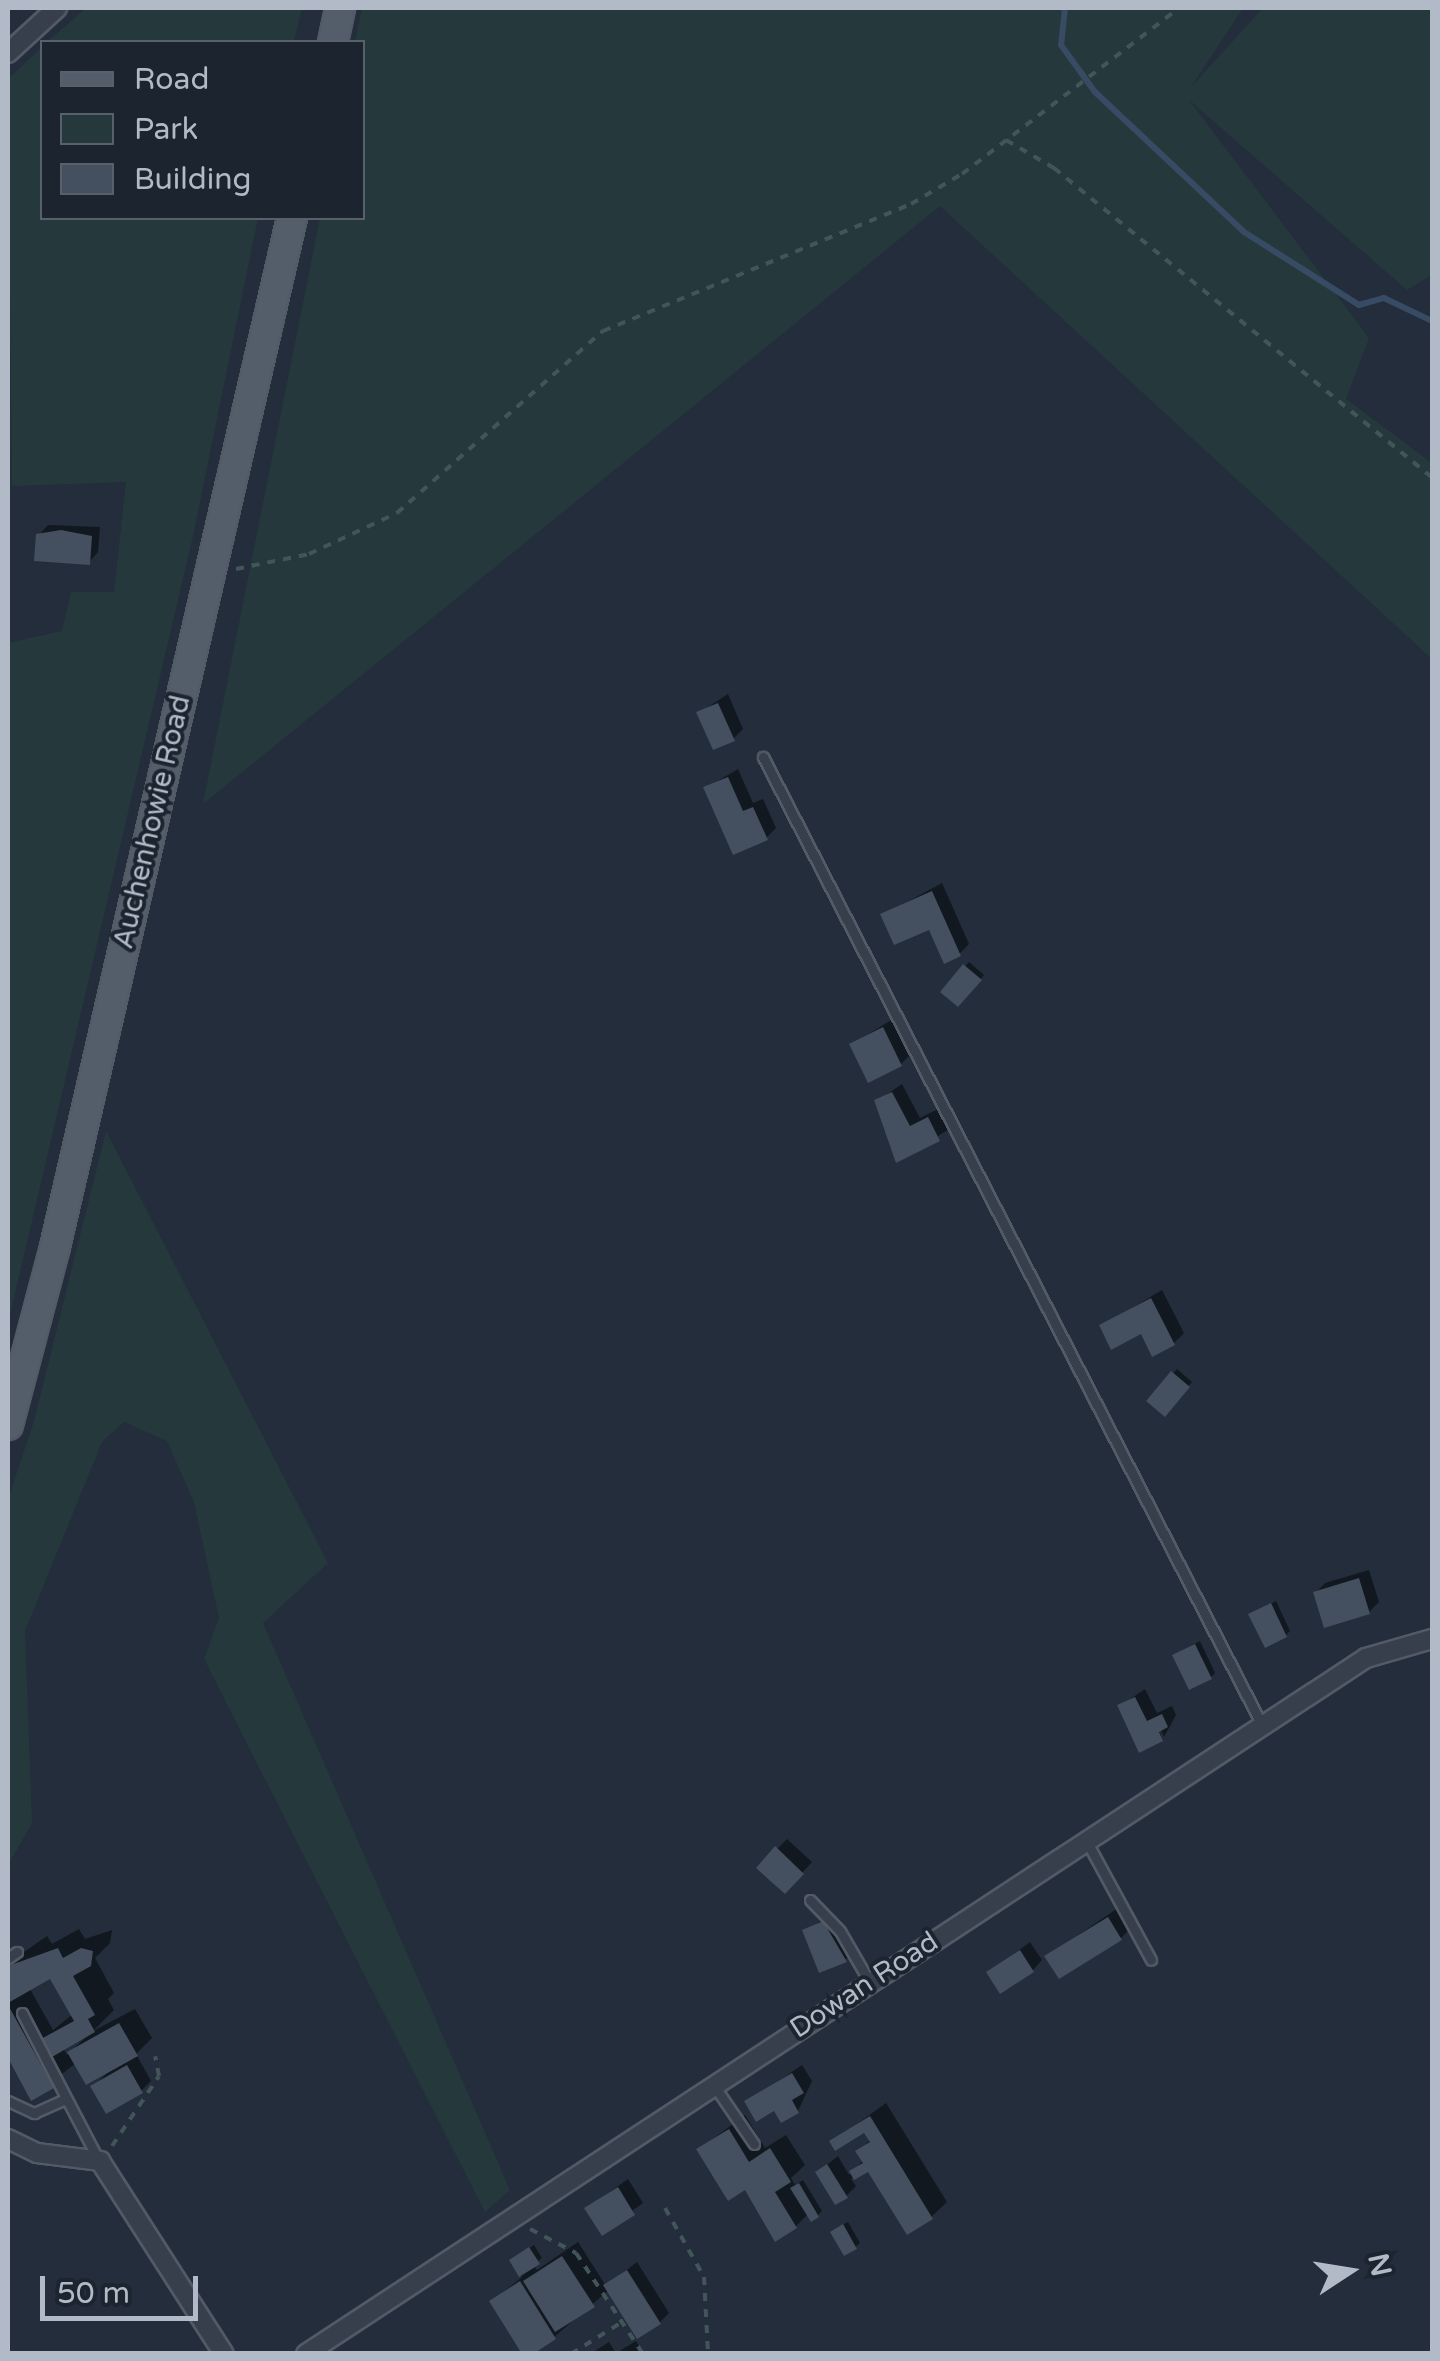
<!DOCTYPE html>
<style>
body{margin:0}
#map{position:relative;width:1440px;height:2361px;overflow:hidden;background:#232d3b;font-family:"Varela Round",sans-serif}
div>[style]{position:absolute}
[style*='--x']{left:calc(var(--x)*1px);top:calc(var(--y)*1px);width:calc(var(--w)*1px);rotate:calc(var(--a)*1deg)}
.green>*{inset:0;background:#25393c}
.shadow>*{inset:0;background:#0007}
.stream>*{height:6px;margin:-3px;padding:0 3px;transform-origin:3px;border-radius:3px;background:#384b64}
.building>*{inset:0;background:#44505f}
.path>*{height:4px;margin-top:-2px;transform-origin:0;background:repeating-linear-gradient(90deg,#425659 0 8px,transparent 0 16px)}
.roads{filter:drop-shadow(2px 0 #525a66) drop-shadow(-2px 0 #525a66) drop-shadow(0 2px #525a66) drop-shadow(0 -2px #525a66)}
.lane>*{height:9px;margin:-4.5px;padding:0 4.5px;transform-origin:4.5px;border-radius:4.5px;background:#363f4b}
.street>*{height:18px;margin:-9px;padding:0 9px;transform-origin:9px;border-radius:9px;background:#363f4b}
.primary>*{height:28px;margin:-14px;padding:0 14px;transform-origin:14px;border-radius:14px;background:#545e6b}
span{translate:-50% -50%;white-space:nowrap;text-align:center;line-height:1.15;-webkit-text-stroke:8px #1c2430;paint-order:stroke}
.street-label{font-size:28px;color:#b2bac7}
.frame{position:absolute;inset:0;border:10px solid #b2bac7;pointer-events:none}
.legend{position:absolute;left:40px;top:40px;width:325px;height:180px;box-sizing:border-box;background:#1c2430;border:2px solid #58606c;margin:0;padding:12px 18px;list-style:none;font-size:30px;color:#b2bac7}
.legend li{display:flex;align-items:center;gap:20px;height:50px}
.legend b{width:50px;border:2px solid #58606c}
.north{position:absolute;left:1300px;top:2221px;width:100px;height:100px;-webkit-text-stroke:8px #1c2430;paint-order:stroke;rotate:78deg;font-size:28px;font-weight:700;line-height:40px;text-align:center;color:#b2bac7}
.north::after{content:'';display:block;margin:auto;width:35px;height:45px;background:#b2bac7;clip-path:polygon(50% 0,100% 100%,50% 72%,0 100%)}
.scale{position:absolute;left:40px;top:2276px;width:158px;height:45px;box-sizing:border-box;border:5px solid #b2bac7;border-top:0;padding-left:12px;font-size:30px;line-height:35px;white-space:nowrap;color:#b2bac7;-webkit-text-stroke:8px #1c2430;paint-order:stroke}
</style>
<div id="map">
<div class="green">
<i style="clip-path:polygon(86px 8px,302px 8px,294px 42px,47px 42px)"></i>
<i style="clip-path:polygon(362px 8px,1243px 8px,1191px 87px,1263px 8px,1432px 8px,1432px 275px,1407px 290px,1189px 100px,1369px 338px,1346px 399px,1432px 463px,1432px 659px,940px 206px,203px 804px,320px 218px,362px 218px,362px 42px,355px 42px)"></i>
<i style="clip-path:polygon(42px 47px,42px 218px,258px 218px,193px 536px,8px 1323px,8px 643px,62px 631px,71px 592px,114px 592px,126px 482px,12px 486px,8px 79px)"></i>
<i style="clip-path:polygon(106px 1131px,328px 1563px,263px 1623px,510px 2190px,485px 2212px,204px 1659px,219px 1618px,194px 1502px,167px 1441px,124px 1422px,102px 1442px,25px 1631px,32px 1823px,8px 1865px,8px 1499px,34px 1421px)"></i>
</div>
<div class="shadow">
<i style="clip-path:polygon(48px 525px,100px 527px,98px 552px,89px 562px,39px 535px)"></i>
<i style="clip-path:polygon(728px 694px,743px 729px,733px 739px,699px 713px)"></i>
<i style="clip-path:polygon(738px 769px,753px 803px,763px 799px,776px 828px,766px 838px,706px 788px)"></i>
<i style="clip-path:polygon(942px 883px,969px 944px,959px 954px,930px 927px,883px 915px)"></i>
<i style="clip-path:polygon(969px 962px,984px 975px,958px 1004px,943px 991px)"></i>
<i style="clip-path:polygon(893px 1019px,911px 1054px,901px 1064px,852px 1044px)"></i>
<i style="clip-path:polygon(902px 1084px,920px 1118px,938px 1109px,948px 1130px,897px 1160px,877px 1101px)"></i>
<i style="clip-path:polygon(1162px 1290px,1184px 1333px,1174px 1343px,1153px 1353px,1142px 1331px,1102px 1326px)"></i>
<i style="clip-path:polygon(1177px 1369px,1192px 1382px,1165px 1414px,1149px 1401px)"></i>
<i style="clip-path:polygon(1369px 1570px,1379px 1602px,1369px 1612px,1316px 1593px,1325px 1583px)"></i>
<i style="clip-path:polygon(1276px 1601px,1290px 1631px,1286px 1635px,1252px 1614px)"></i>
<i style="clip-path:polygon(1200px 1641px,1215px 1673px,1211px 1677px,1175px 1655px)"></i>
<i style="clip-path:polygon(1145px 1689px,1157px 1713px,1172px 1706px,1176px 1715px,1164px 1737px,1156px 1719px,1162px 1739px,1140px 1749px,1120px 1706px)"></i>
<i style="clip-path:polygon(787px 1839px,812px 1862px,785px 1891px,759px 1868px)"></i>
<i style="clip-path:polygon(1124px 1904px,1136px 1923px,1121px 1938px,1047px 1956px)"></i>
<i style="clip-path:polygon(833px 1913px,855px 1950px,845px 1960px,805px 1931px)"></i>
<i style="clip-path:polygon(evenodd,79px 1929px,85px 1939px,112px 1930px,110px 1943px,95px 1958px,114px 1993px,108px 1999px,114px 2010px,93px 2031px,135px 2009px,152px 2038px,136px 2054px,151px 2081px,141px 2091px,94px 2086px,109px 2071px,76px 2063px,32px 2097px,8px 2049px,8px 1963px,47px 1936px,52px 1944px,79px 1929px,51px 1975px,73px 2014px,53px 2030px,29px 1987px,51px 1975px,79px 1929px,86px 2037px,67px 2055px,63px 2048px,86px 2037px)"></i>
<i style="clip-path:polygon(1030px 1942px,1042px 1960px,1033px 1970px,989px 1973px)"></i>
<i style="clip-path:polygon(802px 2065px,812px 2081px,798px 2111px,748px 2102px)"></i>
<i style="clip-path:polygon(886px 2103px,947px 2202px,931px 2217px,869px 2168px,851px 2179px,856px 2186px,846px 2196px,818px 2172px,838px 2156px,849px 2175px,864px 2160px,859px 2152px,871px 2139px,865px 2130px,832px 2142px)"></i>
<i style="clip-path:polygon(745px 2115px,765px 2148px,786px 2135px,805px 2165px,791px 2178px,795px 2185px,803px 2180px,822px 2211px,818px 2215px,808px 2214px,796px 2226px,699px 2149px)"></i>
<i style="clip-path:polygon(628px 2179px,643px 2203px,602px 2232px,587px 2208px)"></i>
<i style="clip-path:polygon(848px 2222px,860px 2243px,855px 2247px,837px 2228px)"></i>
<i style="clip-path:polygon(578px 2242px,606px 2286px,637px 2262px,669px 2313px,660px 2322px,609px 2290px,554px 2337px,492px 2301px,522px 2277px,512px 2261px,516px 2257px,534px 2245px,542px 2258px,533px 2265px,537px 2270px)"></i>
<i style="clip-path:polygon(636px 2341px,644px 2354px,590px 2354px,609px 2342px,616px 2353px)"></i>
</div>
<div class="stream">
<i style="--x:1065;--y:8;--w:37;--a:96"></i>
<i style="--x:1061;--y:45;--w:58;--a:54.1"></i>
<i style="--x:1095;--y:92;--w:204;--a:43.2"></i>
<i style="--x:1244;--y:232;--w:136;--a:32.4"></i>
<i style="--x:1359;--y:305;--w:26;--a:-16"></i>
<i style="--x:1384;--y:298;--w:53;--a:25.6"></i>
</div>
<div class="building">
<i style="clip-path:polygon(61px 530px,92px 536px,90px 565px,34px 561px,36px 534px)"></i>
<i style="clip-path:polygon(718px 703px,735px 741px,713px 750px,696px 712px)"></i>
<i style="clip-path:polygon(728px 777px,743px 811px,753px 807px,768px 840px,733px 855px,703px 787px)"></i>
<i style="clip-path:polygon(932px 891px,961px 956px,944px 964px,929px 930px,894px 945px,880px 914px)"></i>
<i style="clip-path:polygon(963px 964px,982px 980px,958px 1007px,940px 992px)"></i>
<i style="clip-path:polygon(883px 1027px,902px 1066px,868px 1083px,849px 1044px)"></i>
<i style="clip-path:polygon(892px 1092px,910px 1126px,928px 1117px,940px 1141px,896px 1163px,874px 1100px)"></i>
<i style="clip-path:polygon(1151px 1298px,1175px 1345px,1152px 1357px,1141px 1334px,1111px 1350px,1099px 1325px)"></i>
<i style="clip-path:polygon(1171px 1371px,1190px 1387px,1165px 1417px,1146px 1401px)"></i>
<i style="clip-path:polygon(1359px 1578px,1370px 1614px,1324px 1628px,1313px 1592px)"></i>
<i style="clip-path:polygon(1271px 1603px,1287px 1637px,1265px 1648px,1248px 1614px)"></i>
<i style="clip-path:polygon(1195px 1644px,1212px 1679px,1189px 1690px,1172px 1655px)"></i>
<i style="clip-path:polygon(1135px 1697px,1147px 1721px,1162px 1714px,1168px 1727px,1159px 1732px,1163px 1741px,1139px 1753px,1117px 1705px)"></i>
<i style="clip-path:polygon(775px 1846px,804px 1874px,785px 1894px,756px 1868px)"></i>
<i style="clip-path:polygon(1108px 1917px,1122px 1940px,1059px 1979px,1044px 1956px)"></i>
<i style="clip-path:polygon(823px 1921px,847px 1962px,819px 1973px,802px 1930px)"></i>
<i style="clip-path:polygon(58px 1948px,63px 1958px,81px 1948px,93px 1951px,91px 1966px,73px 1976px,95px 2015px,88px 2019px,95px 2032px,52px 2057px,41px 2039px,74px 2021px,50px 1979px,8px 2003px,8px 1966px)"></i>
<i style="clip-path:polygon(1020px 1950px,1034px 1972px,1000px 1994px,986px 1972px)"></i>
<i style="clip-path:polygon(8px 2005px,54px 2088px,31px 2101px,8px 2058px)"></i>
<i style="clip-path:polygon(119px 2023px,138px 2056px,86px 2085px,67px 2052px)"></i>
<i style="clip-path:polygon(127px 2065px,143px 2093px,106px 2114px,90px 2086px)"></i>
<i style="clip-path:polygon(792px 2073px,804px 2093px,792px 2100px,799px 2113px,781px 2123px,774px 2111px,756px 2122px,744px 2101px)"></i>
<i style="clip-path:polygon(870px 2116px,933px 2219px,907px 2235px,868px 2172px,854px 2180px,849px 2171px,863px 2163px,855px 2151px,870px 2142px,864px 2133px,835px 2151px,829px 2141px)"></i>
<i style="clip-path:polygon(729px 2129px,749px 2162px,770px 2148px,791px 2182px,775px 2192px,797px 2228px,775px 2242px,745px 2190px,728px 2201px,696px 2149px)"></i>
<i style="clip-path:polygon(827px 2164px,848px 2198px,835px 2205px,815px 2172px)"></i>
<i style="clip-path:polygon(799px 2183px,819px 2217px,811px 2222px,790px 2188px)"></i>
<i style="clip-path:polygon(618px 2187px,635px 2215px,602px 2236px,584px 2208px)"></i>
<i style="clip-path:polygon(843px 2224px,857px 2249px,844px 2256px,830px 2232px)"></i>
<i style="clip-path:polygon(529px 2247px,540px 2264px,519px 2277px,509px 2260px)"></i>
<i style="clip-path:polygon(562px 2256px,595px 2307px,555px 2332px,523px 2281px)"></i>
<i style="clip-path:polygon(627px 2270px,661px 2324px,637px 2339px,603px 2285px)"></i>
<i style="clip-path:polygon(520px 2281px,556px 2339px,533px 2354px,522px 2354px,489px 2301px)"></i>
</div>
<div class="path">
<i style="--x:1006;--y:140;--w:56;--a:30.3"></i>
<i style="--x:1054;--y:168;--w:488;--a:39.3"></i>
<i style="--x:236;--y:569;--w:75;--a:-11.6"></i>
<i style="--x:309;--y:554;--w:97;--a:-25"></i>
<i style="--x:397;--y:513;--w:275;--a:-41.5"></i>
<i style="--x:603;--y:331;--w:333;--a:-22.4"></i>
<i style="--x:911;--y:204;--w:59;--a:-30.5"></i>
<i style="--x:962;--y:174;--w:273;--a:-37.4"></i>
<i style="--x:112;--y:2146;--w:84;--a:-56.1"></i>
<i style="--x:159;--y:2076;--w:20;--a:-101"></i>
<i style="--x:665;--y:2208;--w:79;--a:60.5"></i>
<i style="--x:704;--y:2277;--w:77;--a:87"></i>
<i style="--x:530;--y:2229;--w:52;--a:27.6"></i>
<i style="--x:576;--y:2253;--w:121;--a:56.4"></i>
<i style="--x:571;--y:2354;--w:60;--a:-32.1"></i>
</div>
<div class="roads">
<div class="lane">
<i style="--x:763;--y:757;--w:1089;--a:62.73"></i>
<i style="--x:1087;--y:1842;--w:134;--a:61.5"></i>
<i style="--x:810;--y:1900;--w:43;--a:45.9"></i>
<i style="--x:840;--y:1931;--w:58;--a:59.9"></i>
<i style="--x:8;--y:1958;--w:11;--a:-34"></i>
<i style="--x:22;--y:2013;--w:165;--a:62.5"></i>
<i style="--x:715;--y:2087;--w:69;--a:55.6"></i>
<i style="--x:8;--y:2101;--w:29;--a:25"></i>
<i style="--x:34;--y:2113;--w:34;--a:-24"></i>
</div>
<div class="street">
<i style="--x:8;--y:53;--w:67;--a:-42.6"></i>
<i style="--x:8;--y:2139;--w:32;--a:26"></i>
<i style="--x:37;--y:2153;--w:64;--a:7.2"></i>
<i style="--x:100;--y:2161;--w:229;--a:57.3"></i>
<i style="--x:306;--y:2354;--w:1268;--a:-33.29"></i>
<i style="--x:1366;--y:1658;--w:69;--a:-16.1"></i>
</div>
<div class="primary">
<i style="--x:333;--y:42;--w:35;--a:-78"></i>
<i style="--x:8;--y:1425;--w:184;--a:-75.2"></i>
<i style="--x:55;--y:1247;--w:1056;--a:-77.03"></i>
</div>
</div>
<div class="street-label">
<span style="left:152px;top:822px;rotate:-77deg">Auchenhowie Road</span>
<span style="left:864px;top:1985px;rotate:-33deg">Dowan Road</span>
</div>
<div class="frame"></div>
<ul class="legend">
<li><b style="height:12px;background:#545e6b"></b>Road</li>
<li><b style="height:28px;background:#25393c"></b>Park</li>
<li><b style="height:28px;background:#44505f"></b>Building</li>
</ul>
<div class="north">N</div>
<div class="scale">50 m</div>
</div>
